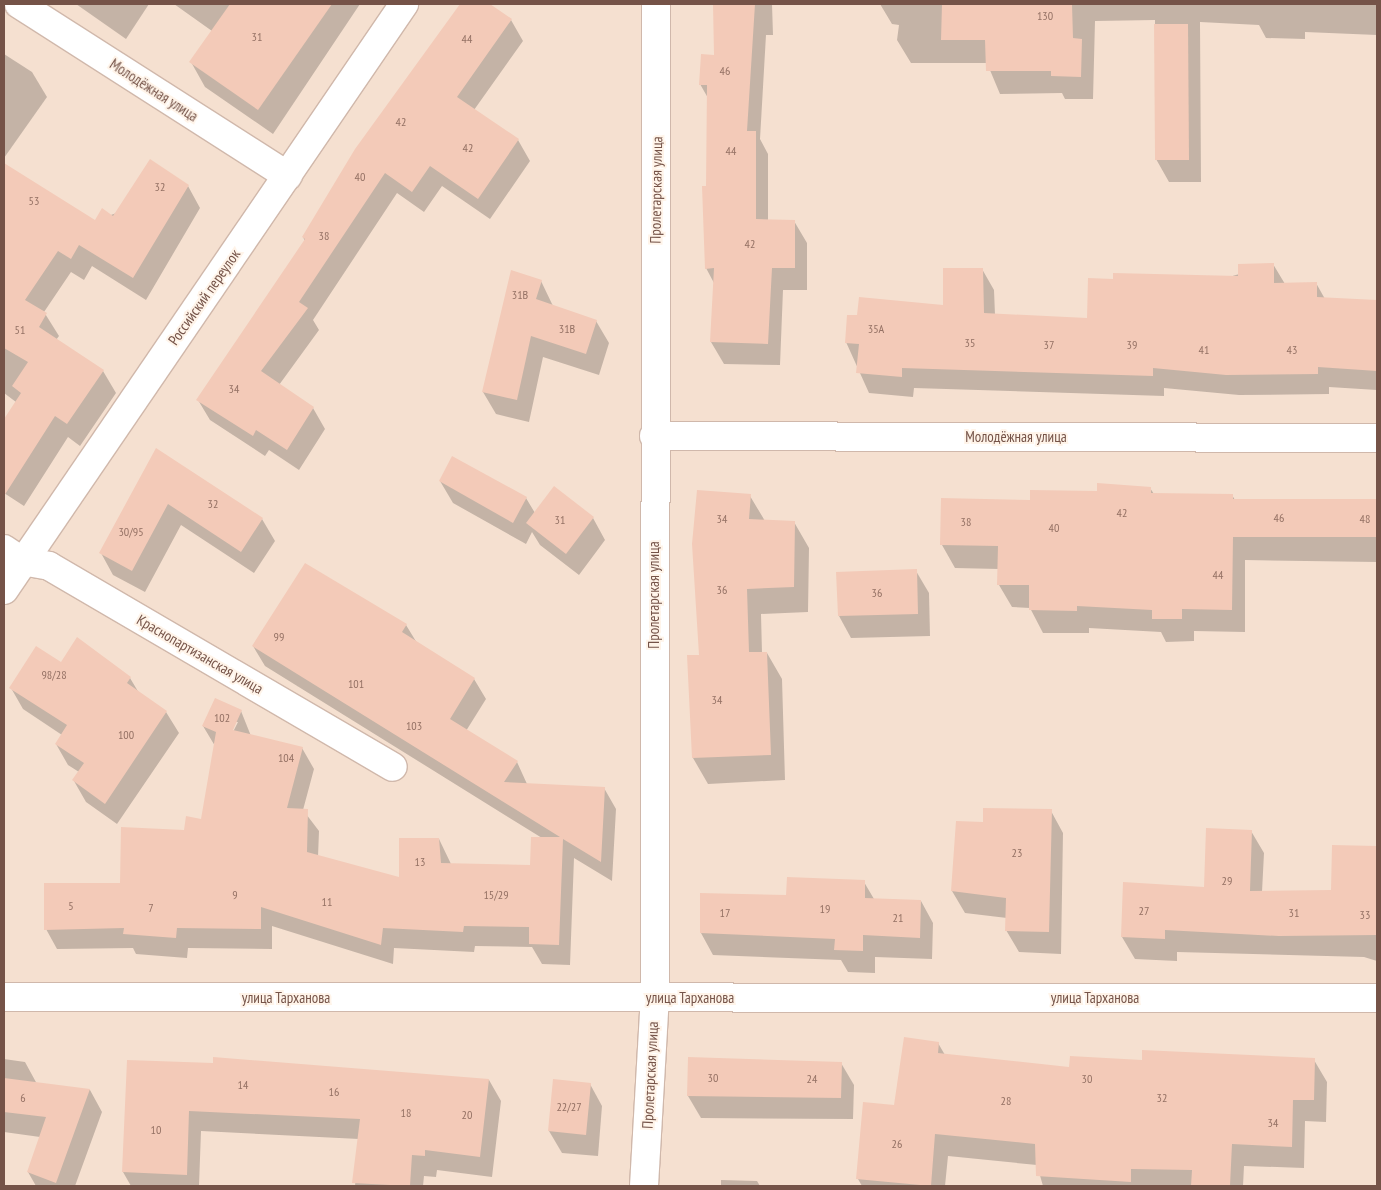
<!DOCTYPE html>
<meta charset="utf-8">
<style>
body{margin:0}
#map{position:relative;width:1381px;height:1190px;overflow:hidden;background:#fdf0e2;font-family:"PT Sans Narrow",sans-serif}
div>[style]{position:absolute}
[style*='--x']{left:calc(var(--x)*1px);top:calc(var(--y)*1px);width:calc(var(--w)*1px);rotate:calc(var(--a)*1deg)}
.residential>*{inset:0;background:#f5e0d0}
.shadow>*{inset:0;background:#0003}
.building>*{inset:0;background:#f3cab8}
.roads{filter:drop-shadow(1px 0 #d0b8ab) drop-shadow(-1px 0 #d0b8ab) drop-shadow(0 1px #d0b8ab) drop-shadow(0 -1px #d0b8ab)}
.minor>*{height:28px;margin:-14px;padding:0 14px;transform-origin:14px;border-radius:14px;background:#fff}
span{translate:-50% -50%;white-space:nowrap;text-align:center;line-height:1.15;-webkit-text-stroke:4px #fff4e9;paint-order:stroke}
.number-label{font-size:12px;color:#947164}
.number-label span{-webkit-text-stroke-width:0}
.street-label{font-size:15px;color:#755348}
.frame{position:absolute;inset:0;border:5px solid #755348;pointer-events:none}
</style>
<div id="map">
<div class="residential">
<i style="clip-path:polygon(4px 4px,1377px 4px,1377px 1186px,4px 1186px)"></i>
</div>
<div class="shadow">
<i style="clip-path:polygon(76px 4px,149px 4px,126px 39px)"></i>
<i style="clip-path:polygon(174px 4px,360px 4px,273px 134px,205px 87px,191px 62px,212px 31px)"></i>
<i style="clip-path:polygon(461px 4px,488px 4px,511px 20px,523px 41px,474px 110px,518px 140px,530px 161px,490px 219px,442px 186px,424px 212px,397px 193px,313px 320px,319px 330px,279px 385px,313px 408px,325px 429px,299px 470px,269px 450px,265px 456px,210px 420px,198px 400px,305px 241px,303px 237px,356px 150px)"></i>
<i style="clip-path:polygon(714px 4px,780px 4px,772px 4px,773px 35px,766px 35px,760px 139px,768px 154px,768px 221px,794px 221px,807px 243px,807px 290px,783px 290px,780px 365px,724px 364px,711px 342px,714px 283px,706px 268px,708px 98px,700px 84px,715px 56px)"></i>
<i style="clip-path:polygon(880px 4px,1377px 4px,1377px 35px,1305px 32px,1305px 39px,1266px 38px,1259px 25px,1200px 22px,1201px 182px,1169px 182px,1156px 159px,1155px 20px,1095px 21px,1093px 99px,1065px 99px,1062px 93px,1000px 94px,987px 63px,911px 63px,897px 40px,899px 25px,892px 24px)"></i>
<i style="clip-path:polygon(4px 54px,32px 72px,47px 97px,4px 158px)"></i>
<i style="clip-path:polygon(12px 170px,95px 221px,188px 186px,200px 208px,146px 300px,92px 266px,84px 280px,71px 272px,44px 312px,59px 336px,56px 340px,103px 371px,116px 393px,80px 446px,68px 437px,24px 506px,4px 493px,4px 421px,16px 402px,4px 393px,4px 183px)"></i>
<i style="clip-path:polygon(1273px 264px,1285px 284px,1316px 283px,1325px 299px,1377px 301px,1377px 390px,1329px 387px,1329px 394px,1239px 395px,1164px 388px,1164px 396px,914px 388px,913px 397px,869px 393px,846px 342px,858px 317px,944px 306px,982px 269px,994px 290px,995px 315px,1088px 319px)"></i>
<i style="clip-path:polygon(541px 281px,553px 306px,596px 321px,609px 343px,599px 375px,543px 357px,529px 422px,496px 414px,483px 392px)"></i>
<i style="clip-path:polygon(156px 450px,262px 519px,275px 541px,254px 573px,181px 525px,145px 592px,113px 575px,101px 553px)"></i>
<i style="clip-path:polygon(440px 481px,526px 498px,535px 513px,593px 518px,605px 540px,579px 575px,540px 545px,532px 532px,526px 544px,453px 503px)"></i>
<i style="clip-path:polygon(1150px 488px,1154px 494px,1232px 495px,1235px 500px,1377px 500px,1377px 562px,1245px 560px,1245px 632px,1194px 631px,1194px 641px,1166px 642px,1161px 632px,1089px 628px,1089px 633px,1043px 633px,1030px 608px,1012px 607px,999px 585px,999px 569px,955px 568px,942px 545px,1031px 501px)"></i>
<i style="clip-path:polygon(750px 496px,765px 521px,794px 522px,809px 548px,808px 612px,761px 614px,762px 653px,767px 653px,782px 679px,785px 780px,708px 784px,693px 758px,688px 657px,700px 656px)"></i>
<i style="clip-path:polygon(916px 571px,929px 593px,930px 636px,851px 638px,839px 616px)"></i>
<i style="clip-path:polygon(evenodd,406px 625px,417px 643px,474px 679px,486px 699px,466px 731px,517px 762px,527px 784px,604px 788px,616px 809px,612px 881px,574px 858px,570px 965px,542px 964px,532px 947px,475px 946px,474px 952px,394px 948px,393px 964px,272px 926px,272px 949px,188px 948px,187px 958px,136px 954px,133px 948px,57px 949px,46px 929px,121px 884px,202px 820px,215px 746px,203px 726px,241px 711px,251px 736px,302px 748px,314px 769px,303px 810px,319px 831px,318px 857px,401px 879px,439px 839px,451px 864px,531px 866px,542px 838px,265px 666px,253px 646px,406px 625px,235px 722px,238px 722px,231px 736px,235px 722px)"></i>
<i style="clip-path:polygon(61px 664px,130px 678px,139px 693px,166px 712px,179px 733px,117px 824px,86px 802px,74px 781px,79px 772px,68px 765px,56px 744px,62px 735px,23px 709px,11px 688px)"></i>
<i style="clip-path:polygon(1051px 811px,1063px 833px,1061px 954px,1019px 952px,1006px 930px,1007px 918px,965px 913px,952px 891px,984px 824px)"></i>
<i style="clip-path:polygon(1251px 831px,1264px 853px,1262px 892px,1333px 891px,1333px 846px,1377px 847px,1377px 961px,1364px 957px,1177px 952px,1177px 961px,1135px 959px,1122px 937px,1205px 888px)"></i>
<i style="clip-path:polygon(864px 882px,874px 899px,921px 901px,933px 923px,932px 959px,875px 957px,875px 973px,848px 972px,841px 960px,713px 955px,701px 933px,788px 896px)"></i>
<i style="clip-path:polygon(938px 1043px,945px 1055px,1070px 1069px,1143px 1061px,1314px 1060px,1327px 1082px,1326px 1122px,1305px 1121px,1304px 1168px,1244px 1166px,1243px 1186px,1043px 1186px,1037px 1165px,948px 1156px,945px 1186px,862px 1186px,858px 1179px,895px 1106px)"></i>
<i style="clip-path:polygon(214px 1058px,489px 1080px,501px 1101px,492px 1177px,437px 1170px,436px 1177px,424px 1176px,423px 1186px,355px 1186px,359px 1139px,201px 1131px,199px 1186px,131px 1186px,123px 1172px,214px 1065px)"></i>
<i style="clip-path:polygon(4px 1059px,25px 1062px,37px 1084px,90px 1090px,102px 1112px,75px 1186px,36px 1186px,28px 1172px,40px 1137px,4px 1132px)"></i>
<i style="clip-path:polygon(841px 1063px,854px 1085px,853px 1119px,701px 1118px,688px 1096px)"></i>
<i style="clip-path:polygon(590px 1084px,602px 1106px,598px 1156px,562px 1153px,549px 1131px)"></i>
<i style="clip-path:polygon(721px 1180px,757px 1181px,760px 1186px,721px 1186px)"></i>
</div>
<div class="building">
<i style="clip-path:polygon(230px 4px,332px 4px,258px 110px,189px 62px)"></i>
<i style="clip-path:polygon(460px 4px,490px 4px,512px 19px,457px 97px,519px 139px,478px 199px,430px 166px,412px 192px,385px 173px,299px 302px,308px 308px,261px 371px,314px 407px,287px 450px,256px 430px,253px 436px,196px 400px,305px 239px,302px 237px,355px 149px)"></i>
<i style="clip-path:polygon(713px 4px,755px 4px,747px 131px,756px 131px,756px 219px,795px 220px,795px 268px,772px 268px,768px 344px,710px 342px,714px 268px,705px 269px,702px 186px,706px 186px,707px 85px,699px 85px,701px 54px,714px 55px)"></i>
<i style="clip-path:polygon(942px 4px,1072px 4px,1073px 38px,1082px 39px,1081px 77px,1051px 76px,1051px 71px,986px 71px,985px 40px,941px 40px)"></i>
<i style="clip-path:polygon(1154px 24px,1188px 24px,1189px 160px,1155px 160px)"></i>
<i style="clip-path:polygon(150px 159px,189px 185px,133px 278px,79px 245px,71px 259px,58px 251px,25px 300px,47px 313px,39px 327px,104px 370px,67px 424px,55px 416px,4px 496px,4px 419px,21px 393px,12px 386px,28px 362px,4px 348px,4px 163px,95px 220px,102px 208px,113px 216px)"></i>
<i style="clip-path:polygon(1274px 263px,1274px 283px,1317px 282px,1317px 297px,1377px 300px,1377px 371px,1318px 367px,1318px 374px,1226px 375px,1153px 368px,1153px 376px,902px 368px,902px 377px,856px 373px,859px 344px,845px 343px,847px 315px,857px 315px,859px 297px,943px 305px,943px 268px,983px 268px,984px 313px,1087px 318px,1088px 278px,1113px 279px,1113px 273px,1238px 276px,1238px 264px)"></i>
<i style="clip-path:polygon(511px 270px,542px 280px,536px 299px,597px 320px,586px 354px,531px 336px,517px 400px,482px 392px)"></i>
<i style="clip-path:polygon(156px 448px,263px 518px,241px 552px,168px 504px,132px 571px,99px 553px)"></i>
<i style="clip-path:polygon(452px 456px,527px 497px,513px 523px,439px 481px)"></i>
<i style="clip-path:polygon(1097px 483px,1151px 487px,1151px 493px,1233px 494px,1233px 499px,1377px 499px,1377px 537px,1233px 537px,1232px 610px,1182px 609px,1182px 619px,1152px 619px,1152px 610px,1077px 606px,1077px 611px,1029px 610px,1029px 585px,997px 585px,998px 546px,940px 545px,941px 498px,1030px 500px,1030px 490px,1097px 491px)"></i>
<i style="clip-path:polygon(554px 486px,594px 517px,566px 554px,526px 523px)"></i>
<i style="clip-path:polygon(697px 490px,751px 494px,749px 519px,795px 521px,794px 587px,747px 589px,749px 652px,767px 652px,771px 755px,692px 758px,687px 655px,699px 655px,692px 544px)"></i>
<i style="clip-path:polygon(305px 563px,407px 624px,402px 632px,475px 678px,450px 719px,518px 761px,504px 782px,605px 787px,601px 862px,563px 839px,559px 945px,529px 944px,529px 927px,464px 926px,463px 932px,383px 928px,381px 945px,261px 907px,261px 929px,177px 928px,176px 938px,123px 934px,124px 928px,44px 930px,44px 883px,120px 883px,121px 827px,184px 830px,186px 816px,201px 819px,216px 732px,202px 726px,215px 698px,242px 710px,233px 730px,303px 747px,287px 808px,308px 809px,307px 852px,399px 877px,399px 838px,439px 838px,441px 863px,530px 865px,531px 837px,560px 837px,252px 646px)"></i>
<i style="clip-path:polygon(917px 569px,918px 614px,838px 616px,836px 572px)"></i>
<i style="clip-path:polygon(77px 637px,131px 677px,127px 683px,167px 711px,105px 804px,72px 780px,84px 763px,55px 744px,67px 725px,9px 688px,36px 646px,61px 662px)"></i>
<i style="clip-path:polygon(983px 808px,1052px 809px,1049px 932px,1005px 931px,1006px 898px,951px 891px,956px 821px,983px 822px)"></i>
<i style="clip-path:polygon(1206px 828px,1252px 830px,1250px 891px,1331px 890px,1332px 845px,1377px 846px,1377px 935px,1279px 936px,1165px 930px,1165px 939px,1121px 937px,1123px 882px,1204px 887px)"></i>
<i style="clip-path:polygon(787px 877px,865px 880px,865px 898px,921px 900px,920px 938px,863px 935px,863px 951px,834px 950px,835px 939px,700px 933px,700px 893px,786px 895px)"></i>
<i style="clip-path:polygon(904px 1037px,939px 1042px,938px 1053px,1069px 1067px,1070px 1056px,1142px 1060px,1142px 1050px,1315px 1058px,1314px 1100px,1293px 1100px,1292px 1147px,1232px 1144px,1230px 1186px,1191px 1186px,1192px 1170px,1131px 1169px,1131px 1182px,1036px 1176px,1035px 1144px,935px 1134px,931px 1186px,856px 1179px,863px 1102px,894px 1105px)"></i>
<i style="clip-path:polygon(213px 1057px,489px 1079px,480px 1157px,425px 1150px,425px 1156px,412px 1155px,410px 1186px,352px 1183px,360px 1119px,189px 1111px,187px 1175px,122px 1172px,127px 1060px,213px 1063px)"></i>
<i style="clip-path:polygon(688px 1057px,842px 1062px,841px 1098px,687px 1096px)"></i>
<i style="clip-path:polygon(4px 1078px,90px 1089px,56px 1183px,27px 1172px,46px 1117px,4px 1112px)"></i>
<i style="clip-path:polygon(553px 1079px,591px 1083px,586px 1135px,548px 1131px)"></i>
</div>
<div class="roads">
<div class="minor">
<i style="--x:19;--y:4;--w:319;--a:32.6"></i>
<i style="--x:654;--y:436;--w:723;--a:0.16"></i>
<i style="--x:4;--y:549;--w:22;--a:34"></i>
<i style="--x:22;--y:561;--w:27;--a:10"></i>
<i style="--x:49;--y:566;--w:398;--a:30.3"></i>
<i style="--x:4;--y:590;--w:710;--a:-55.68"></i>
<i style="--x:4;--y:997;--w:1373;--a:0.04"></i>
<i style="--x:644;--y:1186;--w:188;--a:-86.7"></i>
<i style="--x:655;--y:998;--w:994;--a:-89.94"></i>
</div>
</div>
<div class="number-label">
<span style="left:1045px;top:16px">130</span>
<span style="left:257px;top:37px">31</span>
<span style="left:467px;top:39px">44</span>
<span style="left:725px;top:71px">46</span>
<span style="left:401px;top:122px">42</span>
<span style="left:468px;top:148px">42</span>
<span style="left:731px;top:151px">44</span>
<span style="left:360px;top:177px">40</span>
<span style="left:160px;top:187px">32</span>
<span style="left:34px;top:201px">53</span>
<span style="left:324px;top:236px">38</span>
<span style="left:750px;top:244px">42</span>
<span style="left:520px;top:295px">31В</span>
<span style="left:567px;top:329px">31В</span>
<span style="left:876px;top:329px">35А</span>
<span style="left:20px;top:330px">51</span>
<span style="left:970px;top:343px">35</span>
<span style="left:1049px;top:345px">37</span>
<span style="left:1132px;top:345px">39</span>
<span style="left:1204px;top:350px">41</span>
<span style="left:1292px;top:350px">43</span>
<span style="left:234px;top:389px">34</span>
<span style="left:213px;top:504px">32</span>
<span style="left:1122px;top:513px">42</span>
<span style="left:1279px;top:518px">46</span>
<span style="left:722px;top:519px">34</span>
<span style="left:1365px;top:519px">48</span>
<span style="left:560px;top:520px">31</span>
<span style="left:966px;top:522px">38</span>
<span style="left:1054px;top:528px">40</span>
<span style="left:131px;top:532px">30/95</span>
<span style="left:1218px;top:575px">44</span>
<span style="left:722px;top:590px">36</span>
<span style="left:877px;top:593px">36</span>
<span style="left:279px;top:637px">99</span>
<span style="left:54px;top:675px">98/28</span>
<span style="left:356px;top:684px">101</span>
<span style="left:717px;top:700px">34</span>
<span style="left:222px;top:718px">102</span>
<span style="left:414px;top:726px">103</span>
<span style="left:126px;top:735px">100</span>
<span style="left:286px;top:758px">104</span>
<span style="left:1017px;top:853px">23</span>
<span style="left:420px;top:862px">13</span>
<span style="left:1227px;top:881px">29</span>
<span style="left:235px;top:895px">9</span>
<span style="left:496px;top:895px">15/29</span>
<span style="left:327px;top:902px">11</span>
<span style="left:71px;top:906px">5</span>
<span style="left:151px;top:908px">7</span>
<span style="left:825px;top:909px">19</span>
<span style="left:1144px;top:911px">27</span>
<span style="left:725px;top:913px">17</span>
<span style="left:1294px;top:913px">31</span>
<span style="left:1365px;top:915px">33</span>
<span style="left:898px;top:918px">21</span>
<span style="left:713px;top:1078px">30</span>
<span style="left:812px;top:1079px">24</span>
<span style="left:1087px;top:1079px">30</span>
<span style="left:243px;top:1085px">14</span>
<span style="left:334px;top:1092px">16</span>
<span style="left:23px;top:1098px">6</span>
<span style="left:1162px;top:1098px">32</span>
<span style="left:1006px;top:1101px">28</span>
<span style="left:569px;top:1107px">22/27</span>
<span style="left:406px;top:1113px">18</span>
<span style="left:467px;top:1115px">20</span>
<span style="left:1273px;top:1123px">34</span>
<span style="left:156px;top:1130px">10</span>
<span style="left:897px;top:1144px">26</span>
</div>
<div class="street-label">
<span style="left:154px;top:90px;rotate:33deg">Молодёжная улица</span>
<span style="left:656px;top:190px;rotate:-89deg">Пролетарская улица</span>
<span style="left:204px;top:297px;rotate:-55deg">Российский переулок</span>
<span style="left:1016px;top:437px">Молодёжная улица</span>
<span style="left:654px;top:595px;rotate:-90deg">Пролетарская улица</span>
<span style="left:200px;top:654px;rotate:30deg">Краснопартизанская улица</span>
<span style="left:286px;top:998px">улица Тарханова</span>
<span style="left:690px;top:998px">улица Тарханова</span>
<span style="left:1095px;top:998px">улица Тарханова</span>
<span style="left:650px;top:1075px;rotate:-87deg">Пролетарская улица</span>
</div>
<div class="frame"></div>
</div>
